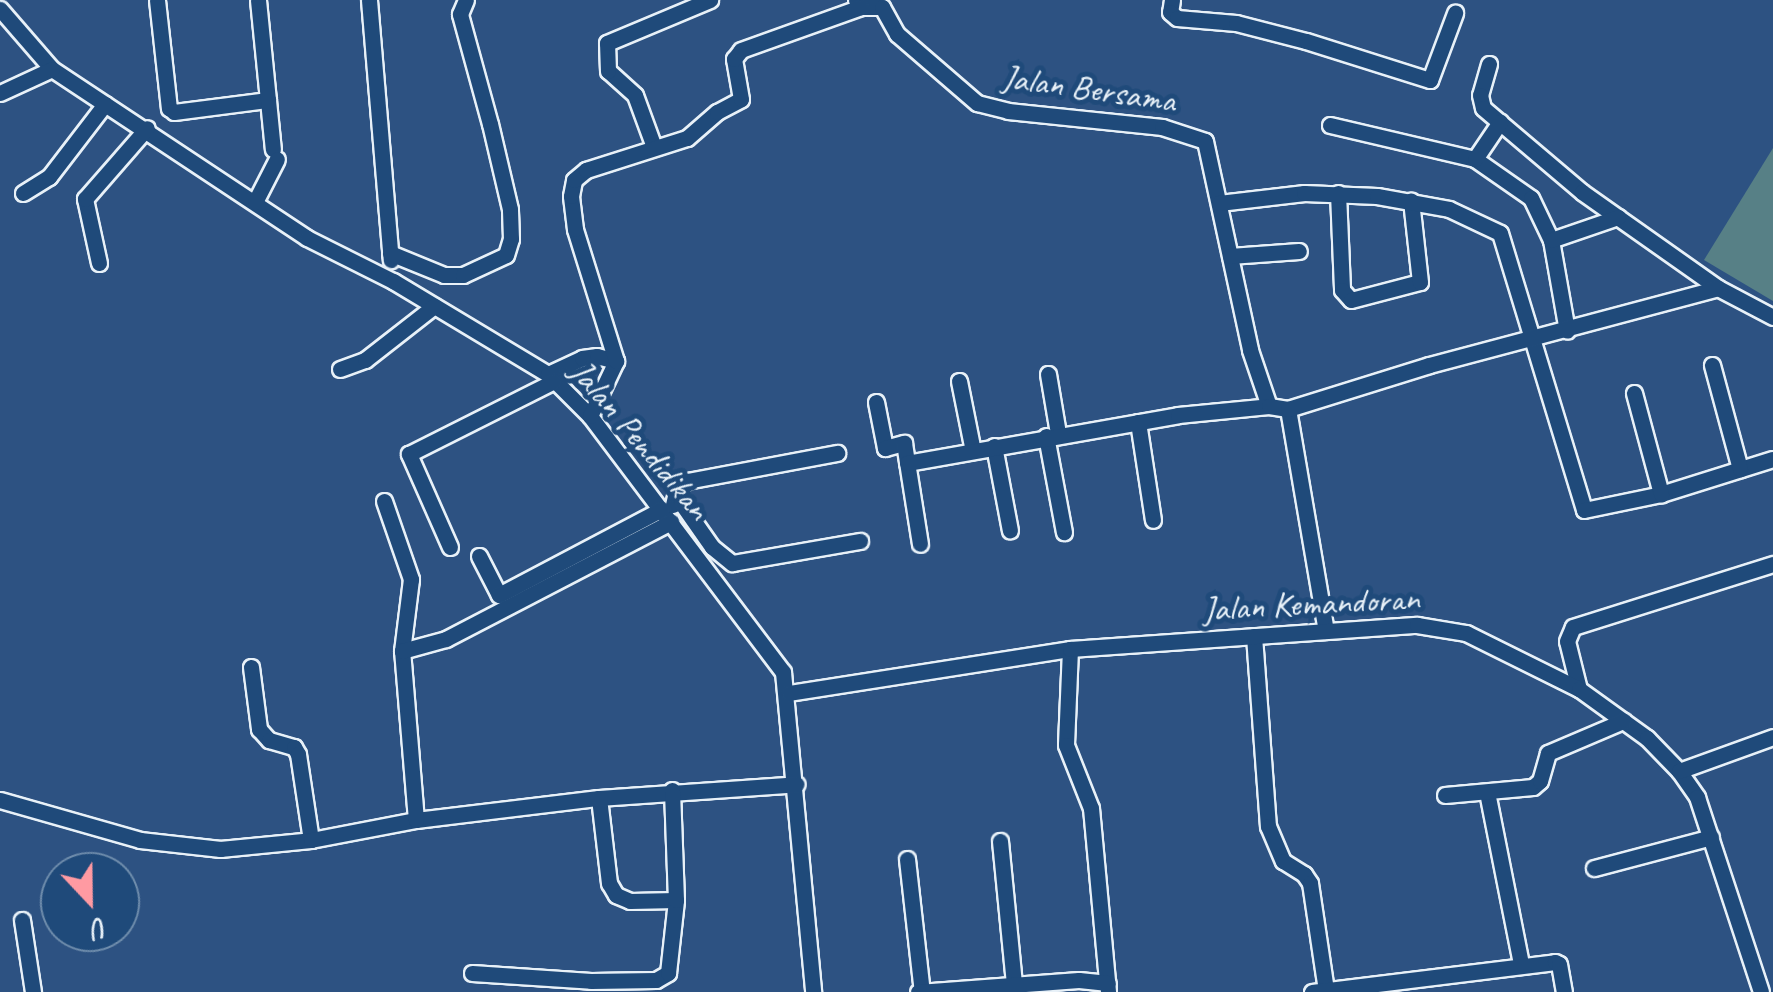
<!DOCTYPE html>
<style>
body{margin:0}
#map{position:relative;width:1773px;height:992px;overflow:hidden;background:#2d5282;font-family:Caveat,sans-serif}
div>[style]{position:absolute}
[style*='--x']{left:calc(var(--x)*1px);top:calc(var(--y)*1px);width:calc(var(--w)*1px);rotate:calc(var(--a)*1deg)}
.green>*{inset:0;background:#578086}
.roads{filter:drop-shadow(2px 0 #e8f1f8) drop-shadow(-2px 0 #e8f1f8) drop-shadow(0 2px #e8f1f8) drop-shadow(0 -2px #e8f1f8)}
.minor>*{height:15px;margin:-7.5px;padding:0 7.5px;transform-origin:7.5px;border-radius:7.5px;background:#1f4a7a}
span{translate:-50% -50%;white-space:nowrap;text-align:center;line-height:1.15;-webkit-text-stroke:10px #1f4a7a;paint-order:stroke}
.street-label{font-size:35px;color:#e8f1f8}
.north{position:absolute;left:40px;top:852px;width:100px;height:100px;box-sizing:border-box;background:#1f4a7a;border:2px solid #6f8dac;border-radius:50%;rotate:158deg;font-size:28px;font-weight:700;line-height:40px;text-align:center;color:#e8f1f8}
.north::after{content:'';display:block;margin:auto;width:35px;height:45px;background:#ff9aa2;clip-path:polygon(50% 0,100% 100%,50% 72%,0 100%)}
</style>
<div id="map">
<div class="green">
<i style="clip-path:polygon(1773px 148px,1773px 301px,1704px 260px)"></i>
</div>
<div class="roads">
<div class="minor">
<i style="--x:157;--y:0;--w:109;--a:83.7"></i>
<i style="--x:169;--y:108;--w:6;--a:39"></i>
<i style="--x:174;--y:112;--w:95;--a:-7.3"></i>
<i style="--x:258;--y:0;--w:150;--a:84.3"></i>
<i style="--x:369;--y:0;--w:261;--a:85.2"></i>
<i style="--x:856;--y:0;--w:9;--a:54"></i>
<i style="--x:861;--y:7;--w:21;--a:0"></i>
<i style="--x:882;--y:7;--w:31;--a:61"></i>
<i style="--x:897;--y:34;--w:106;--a:40.8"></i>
<i style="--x:977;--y:103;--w:32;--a:14"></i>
<i style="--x:1008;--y:111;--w:155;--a:5.9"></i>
<i style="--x:1162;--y:127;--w:45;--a:18"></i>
<i style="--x:1205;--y:141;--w:214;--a:77.8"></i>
<i style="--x:1250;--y:350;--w:59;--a:71.3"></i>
<i style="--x:1172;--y:0;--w:12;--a:99"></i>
<i style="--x:1170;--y:12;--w:9;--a:41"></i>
<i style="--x:1177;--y:18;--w:59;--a:4.8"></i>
<i style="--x:1236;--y:23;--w:72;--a:14.4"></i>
<i style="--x:1306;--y:41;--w:130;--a:17.5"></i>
<i style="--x:1430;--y:80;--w:72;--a:-69.5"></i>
<i style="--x:0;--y:9;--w:79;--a:49.1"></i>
<i style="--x:52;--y:69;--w:306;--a:33.5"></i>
<i style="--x:307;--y:238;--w:96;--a:26.6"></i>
<i style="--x:393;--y:281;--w:181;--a:31"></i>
<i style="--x:548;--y:374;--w:59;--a:45"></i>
<i style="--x:590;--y:416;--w:321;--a:53"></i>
<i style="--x:783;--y:672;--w:321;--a:84.6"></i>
<i style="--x:1489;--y:64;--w:32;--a:106"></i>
<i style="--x:1480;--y:95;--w:13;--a:77"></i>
<i style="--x:1483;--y:108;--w:130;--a:40.3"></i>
<i style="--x:1582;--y:192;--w:166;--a:35.2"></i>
<i style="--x:1718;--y:288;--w:62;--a:27.8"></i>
<i style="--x:0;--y:93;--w:57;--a:-24.8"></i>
<i style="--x:1330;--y:125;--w:149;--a:13.2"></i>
<i style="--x:1475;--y:159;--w:68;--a:34.9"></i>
<i style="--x:1531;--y:198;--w:47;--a:64.5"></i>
<i style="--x:1551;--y:240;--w:92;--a:80"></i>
<i style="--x:654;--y:147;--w:55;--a:-110.1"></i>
<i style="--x:635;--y:95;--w:36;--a:-138"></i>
<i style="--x:608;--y:71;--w:28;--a:-92"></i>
<i style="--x:607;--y:43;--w:112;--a:-22.7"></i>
<i style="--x:1475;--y:159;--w:45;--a:-56"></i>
<i style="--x:23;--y:193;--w:31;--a:-32"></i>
<i style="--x:49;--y:177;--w:92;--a:-52.5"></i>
<i style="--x:1338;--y:193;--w:97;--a:87.6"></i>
<i style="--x:1342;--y:290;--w:13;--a:48"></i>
<i style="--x:1351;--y:300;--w:71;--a:-14.6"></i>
<i style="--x:1420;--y:282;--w:82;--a:-96.3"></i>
<i style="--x:255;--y:202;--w:48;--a:-62.9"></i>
<i style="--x:1219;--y:203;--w:86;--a:-6.7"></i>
<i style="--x:1304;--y:193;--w:73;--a:2.4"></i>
<i style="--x:1377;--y:196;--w:73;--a:10.2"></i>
<i style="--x:1449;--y:209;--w:56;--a:25.2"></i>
<i style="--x:1500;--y:233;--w:289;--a:73.1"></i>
<i style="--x:1584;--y:510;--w:79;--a:-11.7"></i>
<i style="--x:1661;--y:494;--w:117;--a:-17.4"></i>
<i style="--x:1551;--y:240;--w:71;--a:-18.9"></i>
<i style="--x:390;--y:253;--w:58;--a:22.2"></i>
<i style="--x:444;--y:275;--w:19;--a:0"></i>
<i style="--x:463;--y:275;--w:47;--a:-24.9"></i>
<i style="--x:506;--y:255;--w:17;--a:-73"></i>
<i style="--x:511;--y:239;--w:30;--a:-92"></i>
<i style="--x:510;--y:209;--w:87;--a:-103.2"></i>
<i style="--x:490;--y:124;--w:114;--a:-105.3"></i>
<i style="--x:460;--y:14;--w:15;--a:-67"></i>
<i style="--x:1230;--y:256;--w:69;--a:-4.1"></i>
<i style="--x:99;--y:263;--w:66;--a:-102.3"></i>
<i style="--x:85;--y:199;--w:94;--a:-48.9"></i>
<i style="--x:1712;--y:365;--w:108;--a:74.9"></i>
<i style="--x:340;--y:369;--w:27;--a:-20"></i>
<i style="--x:365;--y:360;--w:88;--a:-38"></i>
<i style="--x:548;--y:374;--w:38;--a:-25"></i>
<i style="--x:582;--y:358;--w:15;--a:-8"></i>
<i style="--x:597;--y:356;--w:20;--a:15"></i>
<i style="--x:1048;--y:374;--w:60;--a:80.4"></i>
<i style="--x:959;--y:381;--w:71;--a:78.7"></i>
<i style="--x:1634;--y:393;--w:105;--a:75"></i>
<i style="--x:876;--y:402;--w:47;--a:78.9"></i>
<i style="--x:885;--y:448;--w:20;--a:-15"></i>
<i style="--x:904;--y:443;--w:102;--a:81"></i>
<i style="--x:1288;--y:409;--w:225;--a:80.3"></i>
<i style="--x:590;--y:416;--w:61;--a:-64.7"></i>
<i style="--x:616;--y:361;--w:138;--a:-107.3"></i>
<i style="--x:575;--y:229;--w:33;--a:-97"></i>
<i style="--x:571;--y:196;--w:16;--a:-79"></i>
<i style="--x:574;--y:180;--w:16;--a:-40"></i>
<i style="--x:586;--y:170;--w:106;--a:-17.6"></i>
<i style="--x:687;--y:138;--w:40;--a:-41"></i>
<i style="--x:717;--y:112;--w:27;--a:-28"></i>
<i style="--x:741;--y:99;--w:41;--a:-99.9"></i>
<i style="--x:734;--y:59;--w:11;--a:-52"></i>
<i style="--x:741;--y:50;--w:127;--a:-19.7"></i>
<i style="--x:1138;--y:422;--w:99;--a:81.3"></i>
<i style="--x:1046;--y:436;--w:98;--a:79.4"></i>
<i style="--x:994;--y:446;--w:86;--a:79.3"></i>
<i style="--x:907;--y:463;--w:275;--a:-10"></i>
<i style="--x:1178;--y:415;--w:91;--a:-5.6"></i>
<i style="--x:1269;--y:406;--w:19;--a:9"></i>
<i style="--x:1288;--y:409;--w:148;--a:-17.3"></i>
<i style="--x:1429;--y:365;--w:299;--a:-14.9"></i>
<i style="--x:677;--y:497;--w:61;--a:55"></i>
<i style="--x:712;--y:547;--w:26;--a:39"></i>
<i style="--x:732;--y:563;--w:130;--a:-9.8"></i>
<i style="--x:384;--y:501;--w:83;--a:70.9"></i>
<i style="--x:411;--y:579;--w:73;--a:97.1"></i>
<i style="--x:673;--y:505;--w:18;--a:-77"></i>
<i style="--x:677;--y:487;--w:12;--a:-31"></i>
<i style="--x:687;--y:481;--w:153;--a:-10.6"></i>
<i style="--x:450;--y:547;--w:102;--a:-113.8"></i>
<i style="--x:409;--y:454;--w:162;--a:-26.7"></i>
<i style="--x:479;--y:556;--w:44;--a:62.9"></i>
<i style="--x:499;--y:595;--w:184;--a:-27.8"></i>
<i style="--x:1254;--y:636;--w:191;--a:85.8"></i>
<i style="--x:1268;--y:826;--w:38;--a:67"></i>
<i style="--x:1283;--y:861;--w:25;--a:32"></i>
<i style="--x:1304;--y:874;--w:11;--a:56"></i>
<i style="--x:1310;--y:883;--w:108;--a:81.5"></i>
<i style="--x:1070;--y:649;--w:96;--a:92.4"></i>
<i style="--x:1066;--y:745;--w:68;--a:68.4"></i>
<i style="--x:1091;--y:808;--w:185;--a:84.7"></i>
<i style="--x:251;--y:667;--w:63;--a:82.6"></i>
<i style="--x:259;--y:729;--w:15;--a:48"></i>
<i style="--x:269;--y:740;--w:26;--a:16"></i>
<i style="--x:294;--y:747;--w:8;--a:60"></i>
<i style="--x:298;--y:754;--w:87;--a:81.4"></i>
<i style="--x:1579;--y:689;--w:49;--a:-104"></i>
<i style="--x:1567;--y:641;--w:15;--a:-67"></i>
<i style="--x:1573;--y:627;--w:210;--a:-17.5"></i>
<i style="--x:789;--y:693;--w:284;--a:-8.9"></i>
<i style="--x:1070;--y:649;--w:348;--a:-4"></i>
<i style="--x:1417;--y:625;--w:50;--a:9.3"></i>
<i style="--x:1466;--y:633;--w:126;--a:26.4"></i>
<i style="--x:1579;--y:689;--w:84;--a:35.8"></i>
<i style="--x:1647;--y:738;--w:46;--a:45.9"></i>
<i style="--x:1679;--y:771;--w:32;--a:55"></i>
<i style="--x:1697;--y:797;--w:205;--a:71.8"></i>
<i style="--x:1679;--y:771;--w:100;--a:-19.9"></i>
<i style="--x:1487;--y:792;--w:175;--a:78.8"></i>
<i style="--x:1445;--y:795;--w:88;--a:-5.2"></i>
<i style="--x:1533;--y:787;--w:9;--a:-41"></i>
<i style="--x:1540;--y:781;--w:29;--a:-74"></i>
<i style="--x:1548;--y:753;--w:82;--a:-23.1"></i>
<i style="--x:599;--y:798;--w:86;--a:83.3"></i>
<i style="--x:609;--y:883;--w:14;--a:60"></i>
<i style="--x:616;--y:895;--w:15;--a:23"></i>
<i style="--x:630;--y:901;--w:46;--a:-1.2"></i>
<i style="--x:0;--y:800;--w:146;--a:15.9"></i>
<i style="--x:140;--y:840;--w:81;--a:6.4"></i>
<i style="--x:220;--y:849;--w:91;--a:-5.6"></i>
<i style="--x:311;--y:840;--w:107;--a:-10.8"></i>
<i style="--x:416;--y:820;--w:184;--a:-6.9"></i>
<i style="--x:599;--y:798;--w:198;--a:-4"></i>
<i style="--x:416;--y:820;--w:170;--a:-94.7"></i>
<i style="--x:402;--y:651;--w:46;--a:-15.3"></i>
<i style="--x:446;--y:639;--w:254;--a:-27.5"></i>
<i style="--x:1000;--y:841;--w:145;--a:84.4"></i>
<i style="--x:907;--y:859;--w:134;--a:83.6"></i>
<i style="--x:1594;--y:868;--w:121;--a:-14.8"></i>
<i style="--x:22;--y:920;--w:73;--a:81.3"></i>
<i style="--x:472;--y:973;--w:119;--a:3.8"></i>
<i style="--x:591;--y:981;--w:65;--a:-0.9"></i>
<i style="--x:656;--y:980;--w:14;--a:-30"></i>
<i style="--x:668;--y:973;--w:73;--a:-83.7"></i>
<i style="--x:676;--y:900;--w:110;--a:-92.1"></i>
<i style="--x:918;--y:992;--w:161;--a:-4.3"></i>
<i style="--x:1079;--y:980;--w:29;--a:6"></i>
<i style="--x:1312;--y:992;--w:245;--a:-7"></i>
<i style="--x:1555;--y:962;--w:4;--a:27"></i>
<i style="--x:1559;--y:964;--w:28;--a:80"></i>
</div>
</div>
<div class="street-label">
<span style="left:1089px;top:89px;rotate:8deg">Jalan Bersama</span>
<span style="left:640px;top:440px;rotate:50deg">Jalan Pendidikan</span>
<span style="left:1311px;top:604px;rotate:-3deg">Jalan Kemandoran</span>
</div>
<div class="north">U</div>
</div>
